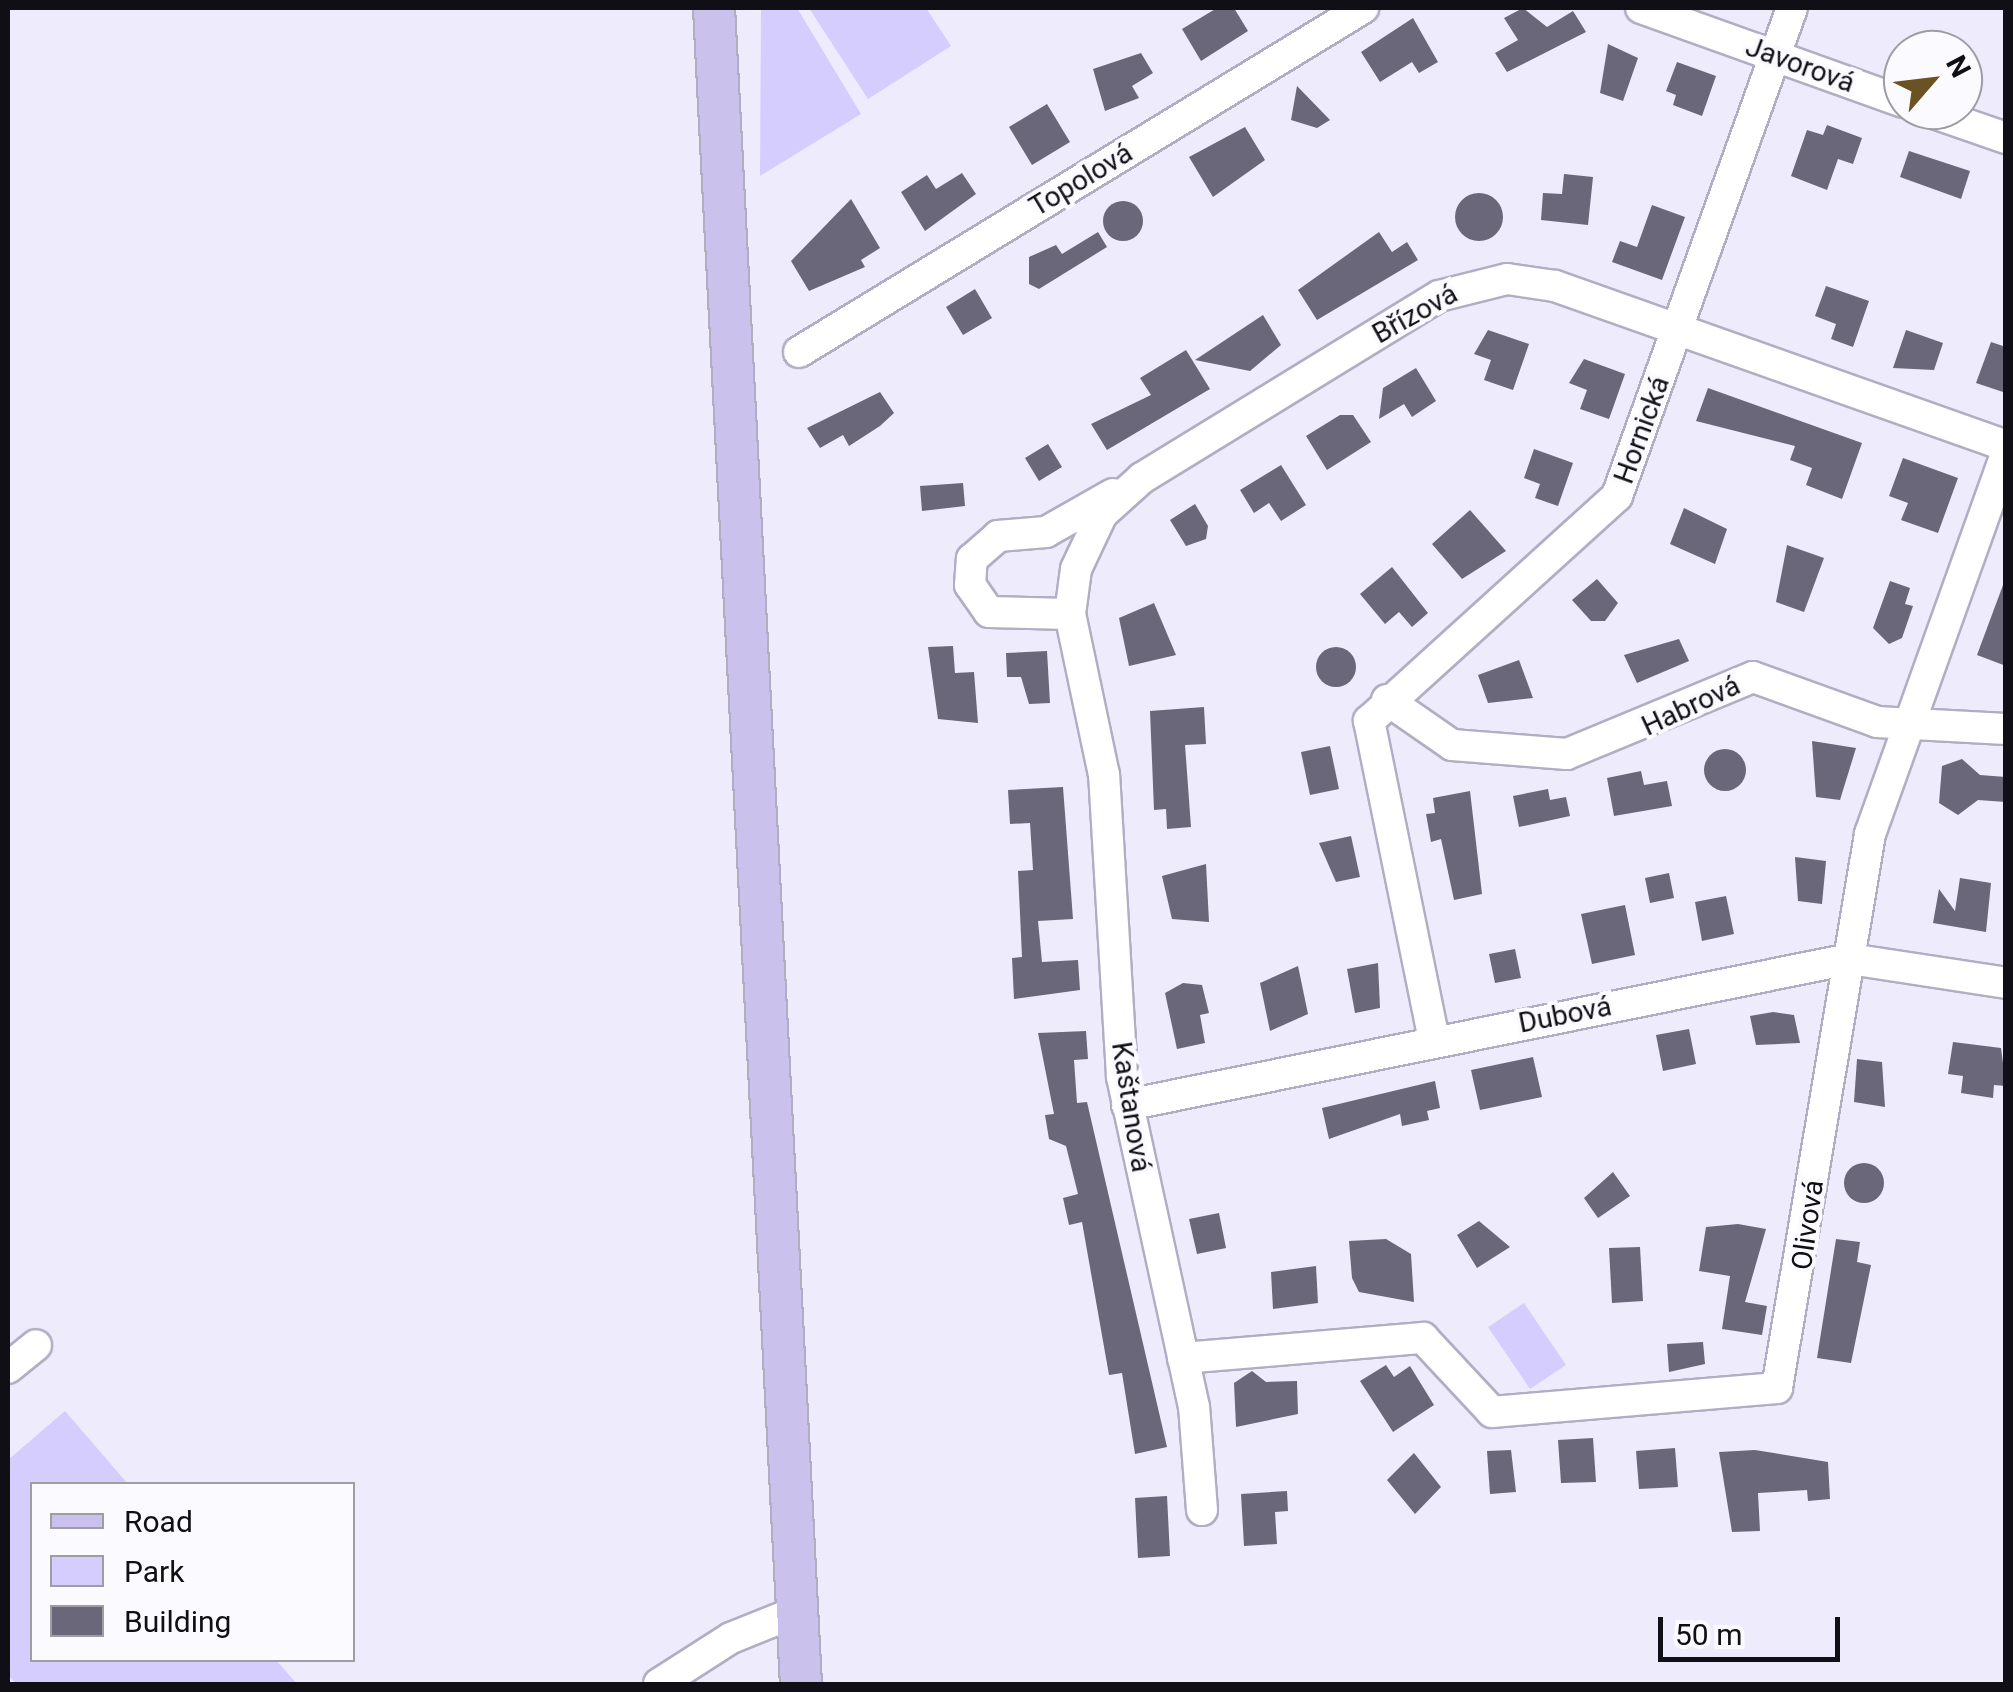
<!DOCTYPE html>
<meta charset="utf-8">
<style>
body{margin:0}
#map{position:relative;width:2013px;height:1692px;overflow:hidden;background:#eeebfd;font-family:Roboto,sans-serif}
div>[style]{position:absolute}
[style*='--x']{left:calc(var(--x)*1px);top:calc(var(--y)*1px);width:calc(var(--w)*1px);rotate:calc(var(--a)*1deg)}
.green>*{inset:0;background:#d4cdfd}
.building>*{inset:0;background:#6a677a}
.round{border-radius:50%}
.roads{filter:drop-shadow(2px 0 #b1aec3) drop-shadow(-2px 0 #b1aec3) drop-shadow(0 2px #b1aec3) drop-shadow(0 -2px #b1aec3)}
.minor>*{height:30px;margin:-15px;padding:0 15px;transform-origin:15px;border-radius:15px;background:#fff}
.major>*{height:40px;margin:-20px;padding:0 20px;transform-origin:20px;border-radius:20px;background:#cac1ec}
span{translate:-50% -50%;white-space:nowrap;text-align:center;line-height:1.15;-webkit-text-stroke:8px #fbfbff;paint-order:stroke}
.street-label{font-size:28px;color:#100f16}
.frame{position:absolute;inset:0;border:10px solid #100f16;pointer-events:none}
.legend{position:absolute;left:30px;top:1482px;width:325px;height:180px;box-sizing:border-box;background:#fbfbff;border:2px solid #9d9da2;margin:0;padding:12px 18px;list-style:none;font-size:30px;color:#100f16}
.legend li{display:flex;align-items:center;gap:20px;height:50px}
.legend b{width:50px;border:2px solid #9d9da2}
.north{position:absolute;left:1883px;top:30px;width:100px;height:100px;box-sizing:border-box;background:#fbfbff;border:2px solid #9d9da2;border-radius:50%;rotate:62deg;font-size:28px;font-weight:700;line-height:40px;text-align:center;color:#100f16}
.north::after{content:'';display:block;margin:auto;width:35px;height:45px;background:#6a5222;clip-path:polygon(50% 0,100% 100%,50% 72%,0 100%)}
.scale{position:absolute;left:1658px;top:1617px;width:182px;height:45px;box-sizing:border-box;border:5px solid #100f16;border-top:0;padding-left:12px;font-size:30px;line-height:35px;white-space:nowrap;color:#100f16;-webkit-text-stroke:8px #fbfbff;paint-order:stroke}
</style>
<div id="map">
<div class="green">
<i style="clip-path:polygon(761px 8px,797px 8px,861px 114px,760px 176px)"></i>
<i style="clip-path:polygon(809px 8px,926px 8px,951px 46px,868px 99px)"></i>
<i style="clip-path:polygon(1524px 1303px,1566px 1365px,1530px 1389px,1488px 1327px)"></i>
<i style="clip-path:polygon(65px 1411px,128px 1484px,32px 1484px,32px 1660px,276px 1660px,297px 1684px,16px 1684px,8px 1675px,8px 1460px)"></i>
</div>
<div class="building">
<i style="clip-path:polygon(1217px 8px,1234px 8px,1248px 31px,1201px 61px,1182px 29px)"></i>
<i style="clip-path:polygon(1523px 8px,1547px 27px,1573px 11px,1586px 32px,1507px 72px,1495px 53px,1518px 40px,1504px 18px)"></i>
<i style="clip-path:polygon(1413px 18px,1438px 62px,1419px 73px,1412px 62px,1380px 82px,1361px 52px)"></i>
<i style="clip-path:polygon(1608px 44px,1638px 58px,1623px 101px,1600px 93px)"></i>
<i style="clip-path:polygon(1141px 53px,1153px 73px,1132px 86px,1139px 98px,1105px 111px,1093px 69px)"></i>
<i style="clip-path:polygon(1677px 62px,1716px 76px,1702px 116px,1673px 105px,1676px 95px,1666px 91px)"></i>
<i style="clip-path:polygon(1297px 86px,1330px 120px,1317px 128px,1291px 120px)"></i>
<i style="clip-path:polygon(1047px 104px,1070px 142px,1032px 165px,1009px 127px)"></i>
<i style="clip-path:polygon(1827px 125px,1862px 138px,1853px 164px,1838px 159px,1827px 190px,1791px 176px,1807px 130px,1823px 135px)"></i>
<i style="clip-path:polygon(1245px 127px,1265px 160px,1213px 197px,1189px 157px)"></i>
<i style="clip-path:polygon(1909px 151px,1970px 171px,1961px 199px,1900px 177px)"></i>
<i style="clip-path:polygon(962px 173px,976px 194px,925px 231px,901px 192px,927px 175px,936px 189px)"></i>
<i style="clip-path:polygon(1564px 174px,1593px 177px,1588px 225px,1541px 220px,1543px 193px,1562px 194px)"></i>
<i class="round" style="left:1455px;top:193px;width:48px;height:48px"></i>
<i style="clip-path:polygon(851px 199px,880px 248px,861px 260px,865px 267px,809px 291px,791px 261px)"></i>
<i class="round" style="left:1103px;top:201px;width:40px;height:40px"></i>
<i style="clip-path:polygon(1652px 205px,1685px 217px,1662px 280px,1612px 262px,1620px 241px,1637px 247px)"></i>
<i style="clip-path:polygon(1098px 232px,1107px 247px,1039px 289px,1029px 284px,1029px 257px,1056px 245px,1062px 254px)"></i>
<i style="clip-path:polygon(1379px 232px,1392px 252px,1407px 242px,1418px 260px,1317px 320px,1298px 290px)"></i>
<i style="clip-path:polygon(1826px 286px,1869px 301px,1853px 347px,1831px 339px,1836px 324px,1815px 316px)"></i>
<i style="clip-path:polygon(975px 289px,992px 318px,963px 335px,946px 307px)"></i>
<i style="clip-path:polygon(1263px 315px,1281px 345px,1250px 371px,1195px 360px)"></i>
<i style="clip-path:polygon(1488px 330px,1529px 344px,1513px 390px,1484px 380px,1491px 360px,1474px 354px)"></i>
<i style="clip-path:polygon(1906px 330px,1943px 343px,1934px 370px,1893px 368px)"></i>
<i style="clip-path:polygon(1991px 342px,2006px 347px,2006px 393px,1976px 383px)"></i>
<i style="clip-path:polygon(1186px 350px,1210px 389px,1107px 450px,1091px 424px,1151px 395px,1140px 378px)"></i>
<i style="clip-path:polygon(1584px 359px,1625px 374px,1609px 419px,1580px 409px,1587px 390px,1569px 383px)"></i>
<i style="clip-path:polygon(1416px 368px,1436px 401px,1412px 417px,1404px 404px,1379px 419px,1383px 388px)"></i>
<i style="clip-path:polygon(1708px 388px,1862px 443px,1842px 499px,1806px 485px,1812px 468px,1790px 460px,1795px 446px,1696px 421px)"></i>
<i style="clip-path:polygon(880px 392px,894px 413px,880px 426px,849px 446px,843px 435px,820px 448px,807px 428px)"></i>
<i style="clip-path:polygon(1340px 415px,1353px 415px,1371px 442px,1327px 470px,1306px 436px)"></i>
<i style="clip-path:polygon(1048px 444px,1062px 467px,1039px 481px,1025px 458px)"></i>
<i style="clip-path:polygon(1534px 449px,1573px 463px,1558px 506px,1535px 498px,1540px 484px,1524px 478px)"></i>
<i style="clip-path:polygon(1903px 458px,1958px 478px,1938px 533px,1901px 520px,1908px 503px,1889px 496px)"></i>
<i style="clip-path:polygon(1281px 465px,1306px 505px,1281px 521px,1269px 503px,1254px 513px,1240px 490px)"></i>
<i style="clip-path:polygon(963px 483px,965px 506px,922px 511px,920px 486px)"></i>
<i style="clip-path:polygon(1195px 504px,1208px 526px,1206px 539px,1186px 546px,1170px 520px)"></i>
<i style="clip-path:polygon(1684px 508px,1727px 529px,1715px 564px,1670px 544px)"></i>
<i style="clip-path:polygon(1470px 510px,1506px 551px,1462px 579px,1432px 544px)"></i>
<i style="clip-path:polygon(1787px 545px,1824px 558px,1804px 612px,1776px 602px)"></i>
<i style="clip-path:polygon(1392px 567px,1428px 613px,1412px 627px,1399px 612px,1385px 624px,1360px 594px)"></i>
<i style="clip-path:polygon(1597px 579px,1618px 603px,1605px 621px,1591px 621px,1572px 600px)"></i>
<i style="clip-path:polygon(1890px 581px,1910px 588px,1905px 604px,1913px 606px,1902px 638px,1889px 644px,1873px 628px)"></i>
<i style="clip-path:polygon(2003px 585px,2006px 585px,2006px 666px,1977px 655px)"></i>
<i style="clip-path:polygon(1154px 603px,1176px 655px,1129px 666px,1119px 618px)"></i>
<i style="clip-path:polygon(1679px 639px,1689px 661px,1637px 683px,1624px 655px)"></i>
<i style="clip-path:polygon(953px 646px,955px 673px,974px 672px,978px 723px,938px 719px,928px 647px)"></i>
<i class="round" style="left:1316px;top:647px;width:40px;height:40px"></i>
<i style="clip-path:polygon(1047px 651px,1050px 703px,1029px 704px,1021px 677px,1007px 677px,1006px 653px)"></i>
<i style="clip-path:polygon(1519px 660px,1533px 698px,1488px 703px,1478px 675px)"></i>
<i style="clip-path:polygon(1204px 707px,1206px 744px,1185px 745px,1191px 827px,1167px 829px,1166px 809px,1154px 810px,1150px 711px)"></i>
<i style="clip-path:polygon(1812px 741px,1856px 748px,1840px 800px,1816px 797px)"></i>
<i style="clip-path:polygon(1330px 746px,1339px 789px,1310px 795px,1301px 752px)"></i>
<i class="round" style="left:1704px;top:749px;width:42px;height:42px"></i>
<i style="clip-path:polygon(1962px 759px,1980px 775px,2006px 777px,2006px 802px,1978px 800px,1958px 815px,1939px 803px,1942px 766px)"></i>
<i style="clip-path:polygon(1641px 771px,1644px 785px,1667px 781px,1672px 806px,1614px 816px,1607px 778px)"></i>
<i style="clip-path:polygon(1063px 787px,1073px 919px,1038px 921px,1042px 962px,1078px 960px,1080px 990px,1014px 999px,1012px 958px,1022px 957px,1018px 871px,1033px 870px,1030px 823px,1010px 824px,1008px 790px)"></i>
<i style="clip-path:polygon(1548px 789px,1550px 800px,1566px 797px,1570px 816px,1519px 827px,1513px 796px)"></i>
<i style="clip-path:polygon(1470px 791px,1482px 894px,1454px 900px,1441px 839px,1431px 842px,1426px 814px,1435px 813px,1433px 798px)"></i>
<i style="clip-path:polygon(1351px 836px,1360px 877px,1336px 882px,1319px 843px)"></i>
<i style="clip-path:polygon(1795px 857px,1826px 861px,1822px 904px,1798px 901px)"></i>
<i style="clip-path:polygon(1206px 864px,1209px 922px,1172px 919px,1162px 876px)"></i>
<i style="clip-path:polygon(1669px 873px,1674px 898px,1650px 903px,1645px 878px)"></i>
<i style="clip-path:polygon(1960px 878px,1991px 883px,1986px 932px,1933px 923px,1939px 889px,1955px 911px)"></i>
<i style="clip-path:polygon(1726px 896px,1734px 934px,1702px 941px,1695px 902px)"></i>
<i style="clip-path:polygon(1625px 905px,1635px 955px,1592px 964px,1581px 914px)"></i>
<i style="clip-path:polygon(1515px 949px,1521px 978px,1495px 983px,1489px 954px)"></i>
<i style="clip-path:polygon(1378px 963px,1380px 1008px,1355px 1013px,1347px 969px)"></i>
<i style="clip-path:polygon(1298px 966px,1308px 1014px,1270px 1031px,1260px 983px)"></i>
<i style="clip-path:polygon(1183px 983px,1202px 985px,1209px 1013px,1200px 1015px,1205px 1043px,1177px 1049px,1165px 993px)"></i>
<i style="clip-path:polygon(1773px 1012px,1794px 1015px,1800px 1043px,1756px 1045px,1750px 1016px)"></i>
<i style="clip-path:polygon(1689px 1029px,1696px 1064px,1663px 1071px,1656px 1035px)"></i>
<i style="clip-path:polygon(1086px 1031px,1088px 1059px,1074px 1060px,1077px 1103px,1087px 1102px,1167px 1447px,1135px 1454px,1122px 1373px,1109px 1375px,1082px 1222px,1069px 1225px,1063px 1198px,1078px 1194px,1066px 1146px,1049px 1139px,1045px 1115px,1054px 1114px,1038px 1033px)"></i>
<i style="clip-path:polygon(1953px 1042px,2001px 1048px,2006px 1086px,1994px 1085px,1993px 1098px,1961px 1093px,1963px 1076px,1948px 1074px)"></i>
<i style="clip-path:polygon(1533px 1057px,1542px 1097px,1480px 1110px,1471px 1070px)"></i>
<i style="clip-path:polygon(1857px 1059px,1882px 1062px,1885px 1107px,1854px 1102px)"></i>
<i style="clip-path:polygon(1435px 1081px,1440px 1108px,1427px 1111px,1429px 1120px,1402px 1126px,1400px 1114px,1329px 1139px,1322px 1108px)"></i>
<i class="round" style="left:1844px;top:1163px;width:40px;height:40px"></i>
<i style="clip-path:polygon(1613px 1172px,1630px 1196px,1598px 1218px,1584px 1198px)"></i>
<i style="clip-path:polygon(1219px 1213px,1226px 1248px,1197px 1254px,1189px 1219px)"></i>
<i style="clip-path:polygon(1479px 1221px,1510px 1247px,1477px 1268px,1457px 1235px)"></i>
<i style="clip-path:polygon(1738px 1224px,1766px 1229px,1745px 1302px,1767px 1306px,1762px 1335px,1722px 1329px,1730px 1276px,1699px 1271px,1706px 1227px)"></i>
<i style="clip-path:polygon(1386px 1239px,1411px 1254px,1414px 1302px,1359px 1292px,1352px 1278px,1349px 1241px)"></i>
<i style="clip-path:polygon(1836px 1239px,1860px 1242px,1857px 1262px,1871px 1265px,1851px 1363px,1817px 1358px)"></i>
<i style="clip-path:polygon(1640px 1247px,1643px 1301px,1612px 1303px,1609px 1248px)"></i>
<i style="clip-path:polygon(1316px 1266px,1318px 1303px,1273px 1309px,1271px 1272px)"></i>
<i style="clip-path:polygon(1703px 1342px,1705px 1364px,1669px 1372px,1667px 1344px)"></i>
<i style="clip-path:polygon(1386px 1365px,1394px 1377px,1410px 1366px,1434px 1405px,1393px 1432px,1360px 1381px)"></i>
<i style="clip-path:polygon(1252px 1371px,1266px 1382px,1297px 1381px,1298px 1414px,1236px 1427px,1234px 1383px)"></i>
<i style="clip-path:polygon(1593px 1438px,1596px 1482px,1561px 1483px,1558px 1440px)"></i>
<i style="clip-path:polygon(1675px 1448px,1678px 1487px,1639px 1489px,1636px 1451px)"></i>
<i style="clip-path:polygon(1511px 1450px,1516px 1492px,1490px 1494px,1487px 1451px)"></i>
<i style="clip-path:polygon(1755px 1450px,1828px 1462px,1830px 1499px,1808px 1501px,1807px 1490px,1758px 1493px,1760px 1531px,1732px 1532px,1719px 1452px)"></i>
<i style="clip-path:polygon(1414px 1453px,1441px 1487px,1415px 1514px,1387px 1480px)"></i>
<i style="clip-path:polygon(1287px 1491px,1288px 1511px,1275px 1512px,1277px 1544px,1244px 1546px,1241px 1494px)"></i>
<i style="clip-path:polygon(1167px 1496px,1170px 1556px,1138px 1558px,1135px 1498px)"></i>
</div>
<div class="roads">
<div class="minor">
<i style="--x:1641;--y:8;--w:278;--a:19.7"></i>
<i style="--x:1925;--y:110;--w:86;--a:19.1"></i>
<i style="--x:799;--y:352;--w:661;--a:-31.38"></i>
<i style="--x:1070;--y:614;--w:81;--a:-178.6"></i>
<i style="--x:989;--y:612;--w:33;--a:-125"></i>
<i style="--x:970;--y:585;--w:26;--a:-86"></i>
<i style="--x:972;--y:559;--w:35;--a:-41"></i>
<i style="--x:998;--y:536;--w:48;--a:-4.8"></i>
<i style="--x:1046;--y:532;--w:77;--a:-29.6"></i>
<i style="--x:1387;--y:700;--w:79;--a:34.7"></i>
<i style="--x:1452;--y:745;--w:115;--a:4.5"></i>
<i style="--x:1567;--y:754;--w:201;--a:-22.5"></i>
<i style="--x:1753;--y:677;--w:132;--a:19.9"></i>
<i style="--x:1877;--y:722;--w:129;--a:3.1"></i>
<i style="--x:1434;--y:1040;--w:326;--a:-101.5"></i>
<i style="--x:1369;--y:721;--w:335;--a:-42.2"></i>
<i style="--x:1617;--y:496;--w:518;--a:-70.27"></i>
<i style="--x:1127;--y:1105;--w:738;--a:-11.42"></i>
<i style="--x:1850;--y:959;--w:158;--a:8.7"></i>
<i style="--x:1183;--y:1358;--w:241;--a:-4.8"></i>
<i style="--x:1423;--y:1338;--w:101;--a:47"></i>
<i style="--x:1492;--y:1412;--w:286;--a:-4.8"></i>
<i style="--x:1777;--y:1388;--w:562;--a:-80.47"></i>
<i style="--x:1870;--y:834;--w:404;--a:-70.3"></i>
<i style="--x:8;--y:1368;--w:36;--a:-39"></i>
<i style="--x:1202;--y:1510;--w:103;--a:-94.4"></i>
<i style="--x:1194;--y:1407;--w:339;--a:-102.3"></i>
<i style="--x:1122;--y:1076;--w:302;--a:-93.4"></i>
<i style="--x:1104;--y:775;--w:165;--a:-101.9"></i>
<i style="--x:1070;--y:614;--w:45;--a:-82.4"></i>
<i style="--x:1076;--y:569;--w:61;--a:-64.7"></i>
<i style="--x:1102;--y:514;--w:54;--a:-42"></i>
<i style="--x:1142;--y:478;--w:348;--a:-31.5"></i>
<i style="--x:1439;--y:296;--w:70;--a:-14"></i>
<i style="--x:1507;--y:279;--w:49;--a:8.3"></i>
<i style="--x:1555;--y:286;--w:479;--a:19.5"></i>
<i style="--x:659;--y:1684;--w:85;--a:-32.6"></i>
<i style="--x:731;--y:1638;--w:72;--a:-21.9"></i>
</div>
<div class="major">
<i style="--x:714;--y:8;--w:1678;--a:87.03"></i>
</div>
</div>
<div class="street-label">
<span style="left:1800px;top:65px;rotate:20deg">Javorová</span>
<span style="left:1081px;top:180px;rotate:-31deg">Topolová</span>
<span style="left:1415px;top:314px;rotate:-29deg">Břízová</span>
<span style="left:1642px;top:430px;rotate:-70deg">Hornická</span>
<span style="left:1691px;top:706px;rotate:-25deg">Habrová</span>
<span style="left:1565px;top:1015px;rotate:-11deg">Dubová</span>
<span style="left:1131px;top:1107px;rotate:81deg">Kaštanová</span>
<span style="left:1808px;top:1225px;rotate:-82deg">Olivová</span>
</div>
<div class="frame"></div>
<ul class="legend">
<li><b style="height:12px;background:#cac1ec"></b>Road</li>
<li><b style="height:28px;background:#d4cdfd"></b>Park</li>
<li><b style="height:28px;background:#6a677a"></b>Building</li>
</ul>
<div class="north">N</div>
<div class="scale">50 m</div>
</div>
